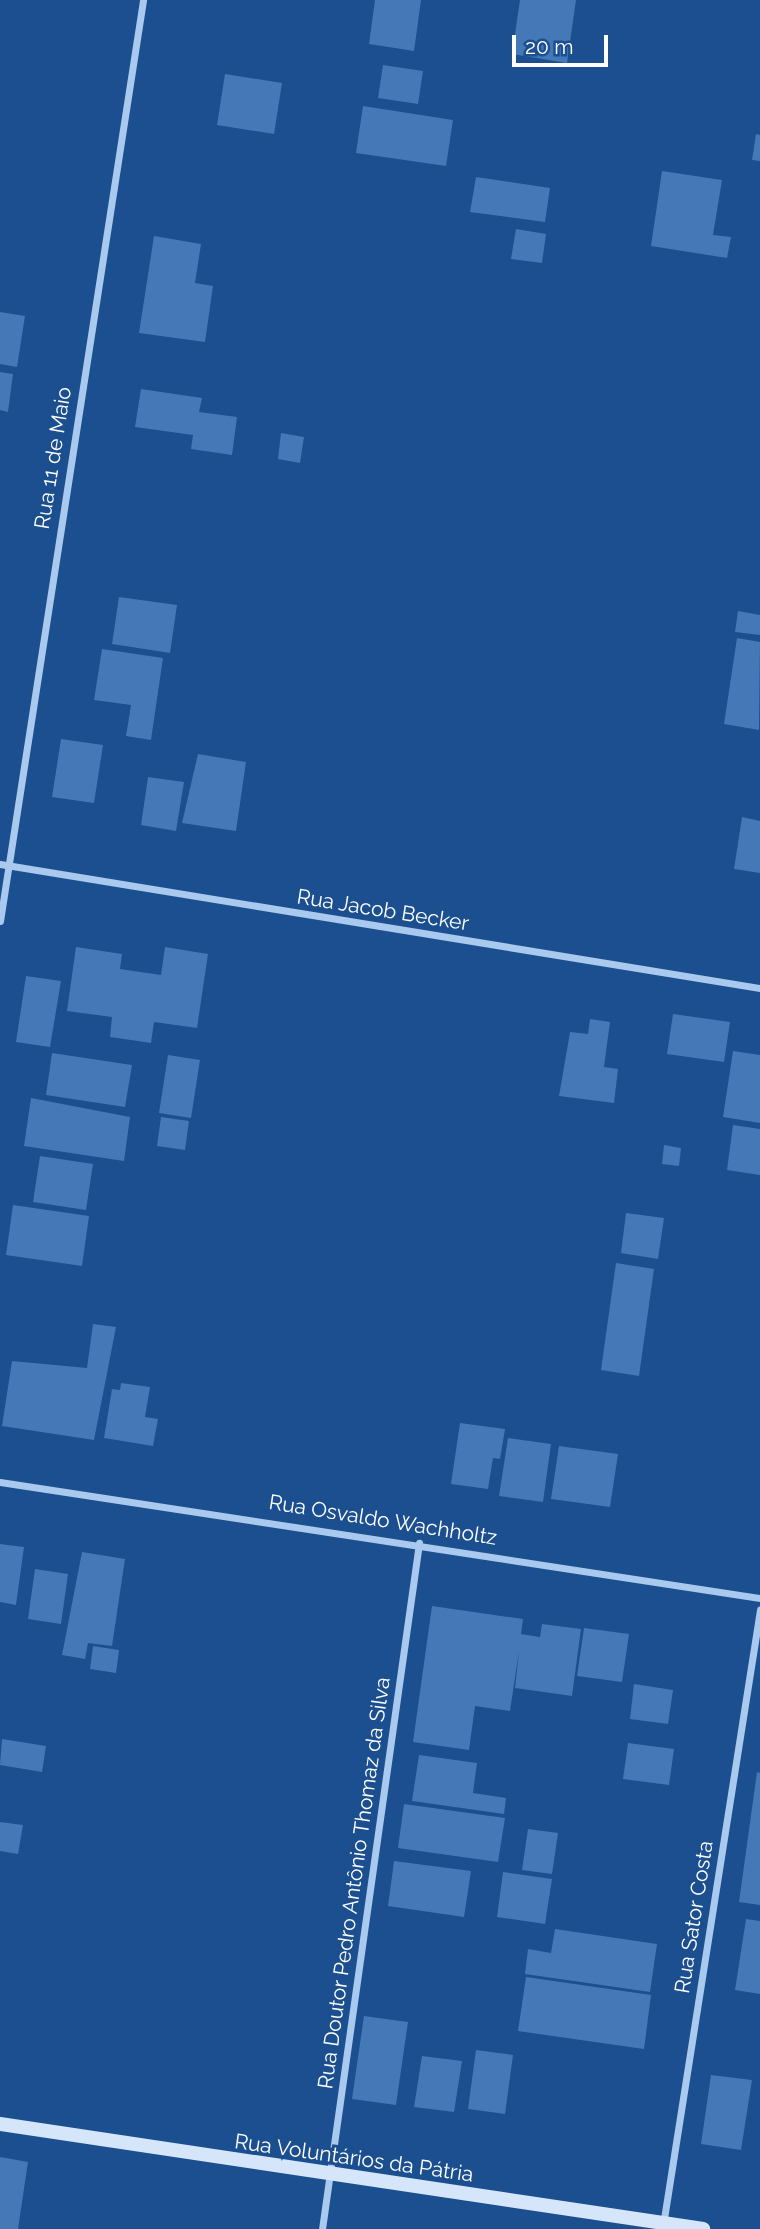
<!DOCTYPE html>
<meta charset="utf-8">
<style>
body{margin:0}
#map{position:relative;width:760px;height:2229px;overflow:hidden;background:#1b4f8f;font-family:Raleway,sans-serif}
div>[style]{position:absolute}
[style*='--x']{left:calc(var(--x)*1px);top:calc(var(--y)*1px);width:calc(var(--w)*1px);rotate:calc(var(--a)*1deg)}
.building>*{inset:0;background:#4478b7}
.street>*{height:7px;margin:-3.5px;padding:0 3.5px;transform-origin:3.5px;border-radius:3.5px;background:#a9c9ee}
.secondary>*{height:14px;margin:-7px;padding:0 7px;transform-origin:7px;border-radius:7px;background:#d6e6fa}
span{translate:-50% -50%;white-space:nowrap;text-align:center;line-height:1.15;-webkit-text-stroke:6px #1b4f8f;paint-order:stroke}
.street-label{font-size:21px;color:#fff}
.scale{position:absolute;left:512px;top:35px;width:96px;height:32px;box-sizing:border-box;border:4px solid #fff;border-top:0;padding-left:9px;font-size:21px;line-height:24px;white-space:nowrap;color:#fff;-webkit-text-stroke:5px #1b4f8f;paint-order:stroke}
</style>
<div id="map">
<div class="building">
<i style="clip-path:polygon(375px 0,421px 0,414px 51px,369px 44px)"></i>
<i style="clip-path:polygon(520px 0,576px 0,567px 63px,512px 54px)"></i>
<i style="clip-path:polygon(383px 65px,423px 71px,418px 104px,378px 98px)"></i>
<i style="clip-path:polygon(225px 74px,282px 83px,274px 134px,217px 125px)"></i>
<i style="clip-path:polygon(363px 106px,453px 120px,446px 166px,356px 153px)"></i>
<i style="clip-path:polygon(756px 134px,760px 135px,760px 161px,752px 160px)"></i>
<i style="clip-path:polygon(662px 171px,722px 180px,713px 235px,731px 237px,727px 258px,651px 246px)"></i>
<i style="clip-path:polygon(476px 177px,550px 188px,545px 222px,470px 212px)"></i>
<i style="clip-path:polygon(516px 229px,546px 234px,542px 263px,511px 259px)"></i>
<i style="clip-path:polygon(154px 236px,201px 244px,195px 283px,213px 286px,205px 342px,139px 333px)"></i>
<i style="clip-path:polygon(0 312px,25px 316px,17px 367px,0 364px)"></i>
<i style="clip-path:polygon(0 372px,13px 374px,8px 412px,0 410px)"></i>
<i style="clip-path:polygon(141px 389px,202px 398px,199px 412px,237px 417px,232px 455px,191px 449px,193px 435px,135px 427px)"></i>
<i style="clip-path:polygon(281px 433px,304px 437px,300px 463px,278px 459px)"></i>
<i style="clip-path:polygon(119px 597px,177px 605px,170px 653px,112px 644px)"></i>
<i style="clip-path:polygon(738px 611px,760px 615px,760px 635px,735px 632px)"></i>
<i style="clip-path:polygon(737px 638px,760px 642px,759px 730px,724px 724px)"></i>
<i style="clip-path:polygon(102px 649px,163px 658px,151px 740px,126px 736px,131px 705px,94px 700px)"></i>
<i style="clip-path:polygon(61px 739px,103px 745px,94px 803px,52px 797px)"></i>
<i style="clip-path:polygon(198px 754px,246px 762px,236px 831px,182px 823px)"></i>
<i style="clip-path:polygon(148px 777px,184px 782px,176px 831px,141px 825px)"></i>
<i style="clip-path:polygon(742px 817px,760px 821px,760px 873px,734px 869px)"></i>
<i style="clip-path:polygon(76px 947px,122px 954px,120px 969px,161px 975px,165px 947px,208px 954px,197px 1028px,154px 1022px,151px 1043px,110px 1037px,112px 1017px,67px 1011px)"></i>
<i style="clip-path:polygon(26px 976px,61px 981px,50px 1047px,16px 1042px)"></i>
<i style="clip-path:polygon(673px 1014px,730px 1022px,724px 1062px,667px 1054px)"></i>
<i style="clip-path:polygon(590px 1019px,610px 1022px,604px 1067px,618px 1069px,614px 1103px,559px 1096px,570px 1032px,588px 1034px)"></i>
<i style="clip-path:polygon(733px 1051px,760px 1055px,760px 1123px,723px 1117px)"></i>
<i style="clip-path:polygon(52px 1053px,132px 1065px,125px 1107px,46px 1095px)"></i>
<i style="clip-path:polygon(168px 1055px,200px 1060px,191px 1118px,159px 1113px)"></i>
<i style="clip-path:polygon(31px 1098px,130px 1117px,124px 1161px,24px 1146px)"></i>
<i style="clip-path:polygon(161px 1117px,189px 1121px,185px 1150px,157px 1146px)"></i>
<i style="clip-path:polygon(733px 1125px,760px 1129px,760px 1175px,727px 1170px)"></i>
<i style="clip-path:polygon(664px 1145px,681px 1148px,679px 1166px,662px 1164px)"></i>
<i style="clip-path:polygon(40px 1156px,93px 1164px,86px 1210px,33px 1202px)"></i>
<i style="clip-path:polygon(13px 1205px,89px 1216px,82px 1266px,6px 1255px)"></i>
<i style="clip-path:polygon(626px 1213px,664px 1218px,658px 1259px,621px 1253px)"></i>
<i style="clip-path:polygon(616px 1263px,654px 1269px,639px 1376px,601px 1370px)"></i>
<i style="clip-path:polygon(93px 1324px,116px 1327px,94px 1440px,2px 1426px,12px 1361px,87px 1368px)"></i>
<i style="clip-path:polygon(121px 1383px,150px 1387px,145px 1417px,158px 1419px,153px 1446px,104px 1438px,112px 1389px,120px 1390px)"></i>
<i style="clip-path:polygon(460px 1423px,505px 1429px,500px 1459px,493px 1458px,488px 1489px,451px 1484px)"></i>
<i style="clip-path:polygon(508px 1438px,551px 1444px,543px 1502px,499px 1496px)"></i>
<i style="clip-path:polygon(559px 1446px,618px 1454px,610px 1507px,551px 1499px)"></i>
<i style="clip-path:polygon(0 1544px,24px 1547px,16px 1605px,0 1602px)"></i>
<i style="clip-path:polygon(82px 1552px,125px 1559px,112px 1646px,88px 1643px,85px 1659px,62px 1655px)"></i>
<i style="clip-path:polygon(35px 1569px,68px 1574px,61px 1624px,28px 1619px)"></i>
<i style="clip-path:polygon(432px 1606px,523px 1619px,521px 1634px,540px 1637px,542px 1624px,581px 1629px,572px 1696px,515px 1688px,519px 1651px,510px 1711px,475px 1706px,469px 1750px,413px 1742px)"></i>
<i style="clip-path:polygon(584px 1628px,629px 1634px,622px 1682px,577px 1676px)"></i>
<i style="clip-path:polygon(93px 1646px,119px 1650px,116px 1673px,90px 1669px)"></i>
<i style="clip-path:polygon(634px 1684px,673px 1690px,668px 1724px,630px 1719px)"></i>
<i style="clip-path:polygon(2px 1739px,46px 1746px,42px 1772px,0 1765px)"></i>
<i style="clip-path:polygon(628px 1743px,674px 1749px,669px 1785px,623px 1779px)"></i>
<i style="clip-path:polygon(419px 1755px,477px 1763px,473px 1793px,506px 1798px,504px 1814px,412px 1801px)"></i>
<i style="clip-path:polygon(757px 1772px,760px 1773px,760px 1905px,739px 1902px)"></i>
<i style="clip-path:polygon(404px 1804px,505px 1818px,498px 1862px,398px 1848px)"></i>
<i style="clip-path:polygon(0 1822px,23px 1825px,18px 1854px,0 1851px)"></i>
<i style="clip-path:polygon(528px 1829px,558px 1833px,552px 1874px,522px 1870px)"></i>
<i style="clip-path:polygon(394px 1861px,471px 1871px,464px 1917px,388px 1906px)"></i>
<i style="clip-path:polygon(503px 1872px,552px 1879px,545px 1924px,497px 1917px)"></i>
<i style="clip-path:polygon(746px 1919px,760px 1921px,760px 1994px,735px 1990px)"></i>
<i style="clip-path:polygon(555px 1929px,657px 1944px,650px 1992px,525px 1974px,528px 1949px,551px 1953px)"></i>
<i style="clip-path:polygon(526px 1977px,651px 1995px,644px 2049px,518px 2031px)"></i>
<i style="clip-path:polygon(364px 2016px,408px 2022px,396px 2105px,352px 2099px)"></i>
<i style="clip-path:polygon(476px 2050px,513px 2055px,505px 2114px,468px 2109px)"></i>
<i style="clip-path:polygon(422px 2056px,462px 2061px,454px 2112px,414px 2107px)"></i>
<i style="clip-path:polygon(711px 2075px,752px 2080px,741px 2150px,701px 2144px)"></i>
<i style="clip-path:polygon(0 2157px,28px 2162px,18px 2229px,0 2229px)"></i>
</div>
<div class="street">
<i style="--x:0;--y:864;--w:770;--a:9.27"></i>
<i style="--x:0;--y:921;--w:932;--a:-81.17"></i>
<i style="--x:0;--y:1482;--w:769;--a:8.68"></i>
<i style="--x:663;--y:2225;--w:623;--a:-81.04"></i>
<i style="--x:322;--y:2229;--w:693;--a:-81.95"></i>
</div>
<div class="secondary">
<i style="--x:0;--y:2124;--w:711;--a:8.49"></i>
</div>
<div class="street-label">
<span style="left:53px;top:458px;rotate:-81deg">Rua 11 de Maio</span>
<span style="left:383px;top:910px;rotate:9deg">Rua Jacob Becker</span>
<span style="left:383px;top:1520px;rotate:9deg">Rua Osvaldo Wachholtz</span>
<span style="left:354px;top:1883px;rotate:-82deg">Rua Doutor Pedro Antônio Thomaz da Silva</span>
<span style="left:694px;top:1917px;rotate:-81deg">Rua Sator Costa</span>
<span style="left:354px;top:2158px;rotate:8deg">Rua Voluntários da Pátria</span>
</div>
<div class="scale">20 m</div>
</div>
